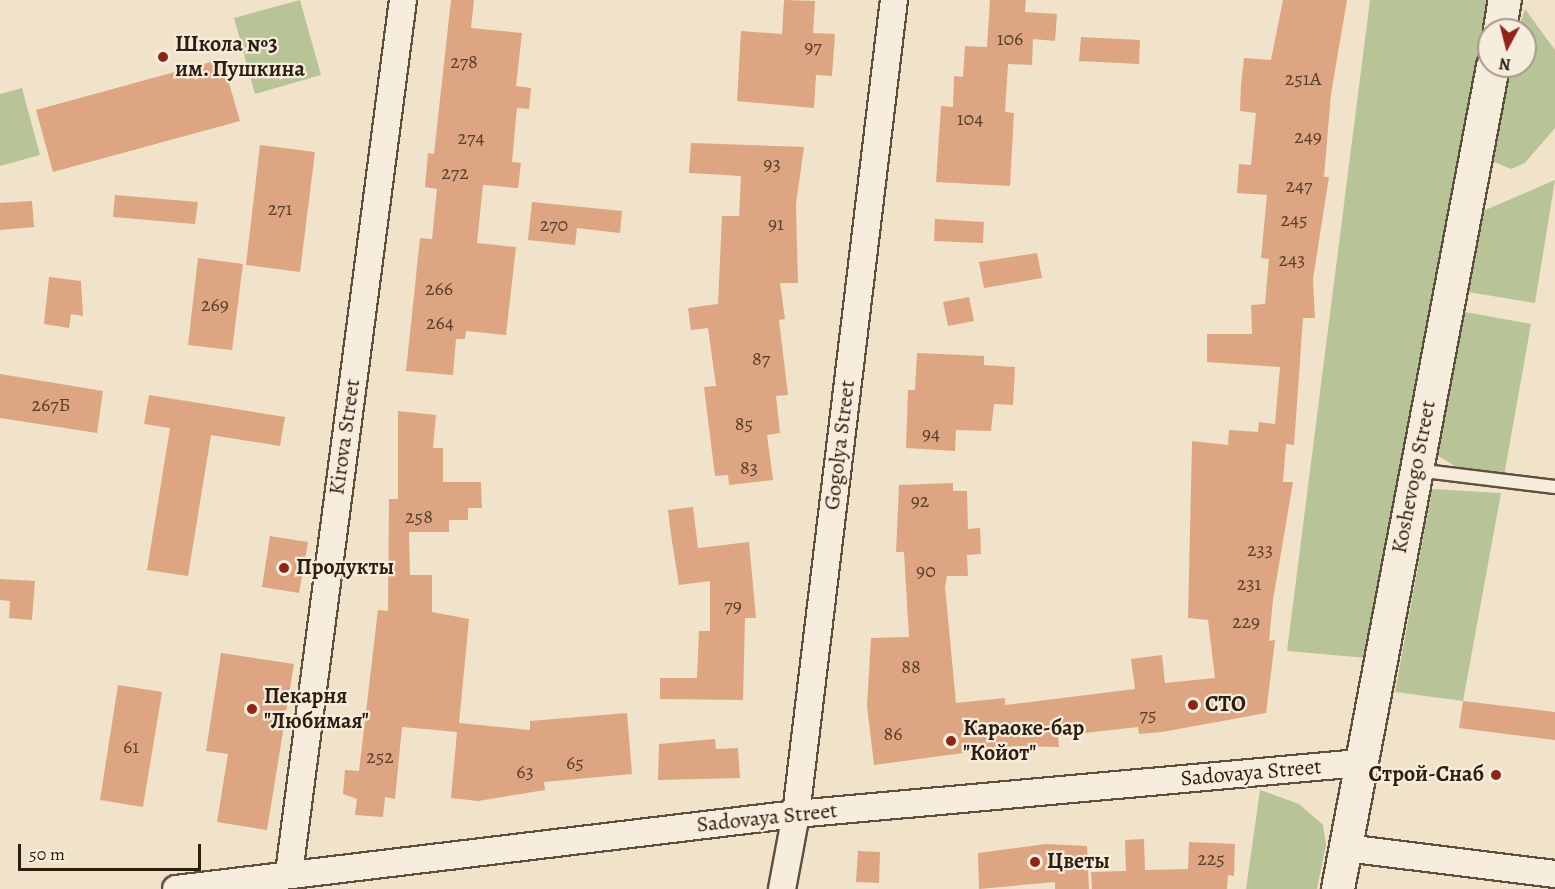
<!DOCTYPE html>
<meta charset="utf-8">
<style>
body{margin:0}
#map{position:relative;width:1555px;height:889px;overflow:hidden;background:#f1e3ca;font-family:Alegreya,serif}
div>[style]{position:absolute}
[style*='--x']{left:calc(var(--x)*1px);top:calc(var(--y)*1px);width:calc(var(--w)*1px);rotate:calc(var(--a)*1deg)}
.green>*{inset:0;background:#b8c498}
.building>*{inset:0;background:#dea582}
.roads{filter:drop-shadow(2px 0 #5f4f3e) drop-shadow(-2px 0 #5f4f3e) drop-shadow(0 2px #5f4f3e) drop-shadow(0 -2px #5f4f3e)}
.service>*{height:12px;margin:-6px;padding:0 6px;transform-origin:6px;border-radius:6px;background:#f6eddd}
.minor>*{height:26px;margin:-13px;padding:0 13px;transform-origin:13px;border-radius:13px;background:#f6eddd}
.tertiary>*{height:32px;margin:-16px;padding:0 16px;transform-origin:16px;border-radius:16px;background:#f6eddd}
.dots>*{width:16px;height:16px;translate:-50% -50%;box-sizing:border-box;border:3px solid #f6eddd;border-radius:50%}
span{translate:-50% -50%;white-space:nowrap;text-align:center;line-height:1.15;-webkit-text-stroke:4.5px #f6eddd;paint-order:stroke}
.number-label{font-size:20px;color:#5a402c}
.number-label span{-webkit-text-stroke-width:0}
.poi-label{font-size:22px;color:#2e1e10;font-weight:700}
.left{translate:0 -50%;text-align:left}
.right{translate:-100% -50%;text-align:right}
.street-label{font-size:22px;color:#2e1e10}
.north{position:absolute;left:1477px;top:18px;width:60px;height:60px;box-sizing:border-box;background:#f6eddd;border:2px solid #a69a8b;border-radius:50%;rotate:187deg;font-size:16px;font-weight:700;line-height:24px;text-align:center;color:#2e1e10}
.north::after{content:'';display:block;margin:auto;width:21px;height:27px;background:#8f2418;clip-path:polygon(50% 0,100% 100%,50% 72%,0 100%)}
.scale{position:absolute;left:18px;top:844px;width:183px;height:27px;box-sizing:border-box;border:3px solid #2e1e10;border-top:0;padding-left:8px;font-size:18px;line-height:21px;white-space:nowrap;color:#2e1e10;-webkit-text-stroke:4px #f6eddd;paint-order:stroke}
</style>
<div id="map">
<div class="green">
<i style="clip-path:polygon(300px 0,321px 75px,255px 94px,234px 18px)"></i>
<i style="clip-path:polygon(1370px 0,1491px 0,1367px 658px,1287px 651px)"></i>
<i style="clip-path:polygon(1525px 9px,1555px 50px,1555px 128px,1525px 163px,1511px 169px,1492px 161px,1511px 66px,1525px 66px,1525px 30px,1518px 30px)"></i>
<i style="clip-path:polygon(22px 88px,40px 155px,0 166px,0 94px)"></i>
<i style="clip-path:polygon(1555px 180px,1535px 303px,1468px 292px,1483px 211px)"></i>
<i style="clip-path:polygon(1465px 312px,1531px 324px,1504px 476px,1455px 466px,1438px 456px)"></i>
<i style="clip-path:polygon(1432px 489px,1501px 493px,1463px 701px,1395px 692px)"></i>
<i style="clip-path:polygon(1260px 790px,1299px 804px,1323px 825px,1326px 845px,1317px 889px,1246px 889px)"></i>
</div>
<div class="building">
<i style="clip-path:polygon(451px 0,474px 0,471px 28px,522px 33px,516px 86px,531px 88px,529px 109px,517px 108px,512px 162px,521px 163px,518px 188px,483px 185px,477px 243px,516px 247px,506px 335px,466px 331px,465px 339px,456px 339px,453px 375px,406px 371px,420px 238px,432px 239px,437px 189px,425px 187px,428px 153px,434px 154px)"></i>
<i style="clip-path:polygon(784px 0,815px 1px,813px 33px,835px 34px,832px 76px,816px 75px,814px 108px,737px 101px,741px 31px,782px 34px)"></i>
<i style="clip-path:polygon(990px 0,1026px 0,1025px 12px,1057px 14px,1055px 41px,1033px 39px,1032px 65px,1008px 64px,1005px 112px,1014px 113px,1010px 186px,936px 182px,941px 106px,953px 107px,954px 76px,963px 77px,965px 46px,987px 47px)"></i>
<i style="clip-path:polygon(1283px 0,1347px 0,1331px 94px,1324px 177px,1329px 177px,1313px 279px,1315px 318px,1303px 318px,1294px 445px,1286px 444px,1283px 482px,1293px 482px,1273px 600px,1269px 641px,1275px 640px,1266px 713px,1162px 732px,1139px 734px,1138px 727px,1058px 736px,1059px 747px,1015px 746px,874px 765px,867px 706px,871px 638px,909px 637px,904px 552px,896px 552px,899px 485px,953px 483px,953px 491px,967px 491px,968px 529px,980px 528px,981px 554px,967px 555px,968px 576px,947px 576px,945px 587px,956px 703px,1005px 698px,1005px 705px,1135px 689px,1131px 659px,1162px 655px,1165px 683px,1215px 678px,1208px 620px,1188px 618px,1192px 441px,1228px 445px,1229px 430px,1258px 432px,1259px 422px,1275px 424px,1280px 367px,1207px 362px,1207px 334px,1252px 334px,1251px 305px,1265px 304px,1269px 259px,1261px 258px,1267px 195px,1237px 193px,1239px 164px,1251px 165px,1256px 113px,1240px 111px,1241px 85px,1244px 58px,1271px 60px)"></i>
<i style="clip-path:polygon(1081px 37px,1140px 40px,1139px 64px,1079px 61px)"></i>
<i style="clip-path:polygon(222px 59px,240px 121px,53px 172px,36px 110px)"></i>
<i style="clip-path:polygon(691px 143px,804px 147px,796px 204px,798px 283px,780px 283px,785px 319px,779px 320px,788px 395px,776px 396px,780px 433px,767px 435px,773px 480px,729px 485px,728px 475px,715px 476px,704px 387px,716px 386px,708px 328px,691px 330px,688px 308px,718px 304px,722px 216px,739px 216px,741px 176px,689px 173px)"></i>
<i style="clip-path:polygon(260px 145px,315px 152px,300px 272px,246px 265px)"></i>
<i style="clip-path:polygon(115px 195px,198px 202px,195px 224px,113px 217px)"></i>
<i style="clip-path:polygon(32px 201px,34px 227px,0 230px,0 203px)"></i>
<i style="clip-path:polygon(532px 202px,622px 211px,620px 233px,577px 228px,575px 245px,528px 240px)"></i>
<i style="clip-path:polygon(935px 219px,984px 222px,983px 243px,934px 241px)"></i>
<i style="clip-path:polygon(1037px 253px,1042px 278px,984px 288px,979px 262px)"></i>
<i style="clip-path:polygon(198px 258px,243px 264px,232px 350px,188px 345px)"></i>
<i style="clip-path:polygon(49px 277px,81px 281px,83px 316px,71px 314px,69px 328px,44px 324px)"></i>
<i style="clip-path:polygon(969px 297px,974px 321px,948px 326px,943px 302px)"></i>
<i style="clip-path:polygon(917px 353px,984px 356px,984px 365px,1015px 367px,1013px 405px,994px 404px,991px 431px,956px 430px,955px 451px,906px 448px,908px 390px,915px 390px)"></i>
<i style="clip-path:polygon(0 374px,103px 391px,97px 433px,0 418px)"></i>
<i style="clip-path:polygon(149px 395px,285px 417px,280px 446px,211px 435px,188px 576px,147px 570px,170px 428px,144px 424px)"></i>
<i style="clip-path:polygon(398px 411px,436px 415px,433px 448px,443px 448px,443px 482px,481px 482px,482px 508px,468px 508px,468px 520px,449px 520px,449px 532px,409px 532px,410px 575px,432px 575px,432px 612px,469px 619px,459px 723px,530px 730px,530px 721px,627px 713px,632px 774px,544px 782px,545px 790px,478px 801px,451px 798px,457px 732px,402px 727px,395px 799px,385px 797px,383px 817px,355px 815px,357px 799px,343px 794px,345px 770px,359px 771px,378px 610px,388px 611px,389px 499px,398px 499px)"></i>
<i style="clip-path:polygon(693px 507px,698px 548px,749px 542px,756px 618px,745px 618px,743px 700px,660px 699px,660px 678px,697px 678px,699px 631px,710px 631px,710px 581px,679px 585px,671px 535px,668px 510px)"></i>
<i style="clip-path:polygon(270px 536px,308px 542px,299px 593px,262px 587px)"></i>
<i style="clip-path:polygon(0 579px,35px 581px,32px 620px,9px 618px,10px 601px,0 600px)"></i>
<i style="clip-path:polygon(221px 653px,294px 664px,267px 830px,217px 822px,228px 754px,206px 751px)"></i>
<i style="clip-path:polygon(118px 685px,162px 692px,143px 807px,100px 800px)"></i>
<i style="clip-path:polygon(1463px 701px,1555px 712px,1555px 740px,1459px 728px)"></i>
<i style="clip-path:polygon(715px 739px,716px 749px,738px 748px,740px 778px,658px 780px,659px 744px)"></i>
<i style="clip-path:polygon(1144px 839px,1145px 870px,1188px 869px,1189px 842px,1235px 844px,1234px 876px,1228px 875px,1227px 889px,1092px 889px,1091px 872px,1126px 871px,1125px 840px)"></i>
<i style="clip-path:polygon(1046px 844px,1087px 846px,1089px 889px,1055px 889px,1055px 882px,979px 889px,978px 853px)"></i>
<i style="clip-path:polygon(858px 851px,880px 852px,879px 883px,856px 882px)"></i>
</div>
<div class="roads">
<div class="service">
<i style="--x:1416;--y:470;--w:140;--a:7"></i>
</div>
<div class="minor">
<i style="--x:1346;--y:848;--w:211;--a:7.1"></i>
<i style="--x:289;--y:873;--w:880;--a:-82.56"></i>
<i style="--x:176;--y:889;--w:625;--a:-6.9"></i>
<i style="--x:796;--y:814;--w:566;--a:-5.17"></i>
<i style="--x:782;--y:889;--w:76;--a:-79.4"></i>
<i style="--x:796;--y:814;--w:820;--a:-83.14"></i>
</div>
<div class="tertiary">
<i style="--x:1500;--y:30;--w:30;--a:-81"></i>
<i style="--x:1338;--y:889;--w:837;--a:-79.33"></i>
</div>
</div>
<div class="dots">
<i style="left:163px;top:57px;background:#8f2418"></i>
<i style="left:284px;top:568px;background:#8f2418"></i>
<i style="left:1193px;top:705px;background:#8f2418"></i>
<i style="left:252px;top:709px;background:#8f2418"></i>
<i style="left:951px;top:741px;background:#8f2418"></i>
<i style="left:1496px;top:775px;background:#8f2418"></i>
<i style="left:1035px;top:862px;background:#8f2418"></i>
</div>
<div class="number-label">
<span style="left:1010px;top:38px">106</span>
<span style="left:813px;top:46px">97</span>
<span style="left:464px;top:61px">278</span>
<span style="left:1303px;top:78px">251А</span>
<span style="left:970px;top:118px">104</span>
<span style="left:1308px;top:136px">249</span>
<span style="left:471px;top:137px">274</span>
<span style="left:772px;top:163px">93</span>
<span style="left:455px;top:172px">272</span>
<span style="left:1299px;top:185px">247</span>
<span style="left:280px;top:208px">271</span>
<span style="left:1294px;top:219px">245</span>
<span style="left:776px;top:223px">91</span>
<span style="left:554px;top:224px">270</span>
<span style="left:1292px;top:259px">243</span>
<span style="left:439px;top:288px">266</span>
<span style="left:215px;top:304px">269</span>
<span style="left:440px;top:322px">264</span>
<span style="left:761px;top:358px">87</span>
<span style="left:51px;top:404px">267Б</span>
<span style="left:744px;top:423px">85</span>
<span style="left:931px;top:433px">94</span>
<span style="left:749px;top:467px">83</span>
<span style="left:920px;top:500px">92</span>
<span style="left:419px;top:516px">258</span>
<span style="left:1260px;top:549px">233</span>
<span style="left:926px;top:570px">90</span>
<span style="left:1249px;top:583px">231</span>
<span style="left:733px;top:605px">79</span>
<span style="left:1246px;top:621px">229</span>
<span style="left:911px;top:666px">88</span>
<span style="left:1148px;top:714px">75</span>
<span style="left:893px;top:733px">86</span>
<span style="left:131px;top:746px">61</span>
<span style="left:380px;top:756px">252</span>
<span style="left:575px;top:762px">65</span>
<span style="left:525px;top:771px">63</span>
<span style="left:1211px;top:858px">225</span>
</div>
<div class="poi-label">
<span class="left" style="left:175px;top:57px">Школа №3<br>им. Пушкина</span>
<span class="left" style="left:296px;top:568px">Продукты</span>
<span class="left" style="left:264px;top:709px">Пекарня<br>"Любимая"</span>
<span class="left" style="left:1205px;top:705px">СТО</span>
<span class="left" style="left:963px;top:741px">Караоке-бар<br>"Койот"</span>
<span class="right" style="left:1484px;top:775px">Строй-Снаб</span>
<span class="left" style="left:1047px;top:862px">Цветы</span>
</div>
<div class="street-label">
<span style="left:345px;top:437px;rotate:-82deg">Kirova Street</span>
<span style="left:840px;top:445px;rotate:-83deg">Gogolya Street</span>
<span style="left:1414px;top:477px;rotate:-79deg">Koshevogo Street</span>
<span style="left:1251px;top:773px;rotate:-5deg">Sadovaya Street</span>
<span style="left:767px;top:818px;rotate:-6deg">Sadovaya Street</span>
</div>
<div class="north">N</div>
<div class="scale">50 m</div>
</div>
